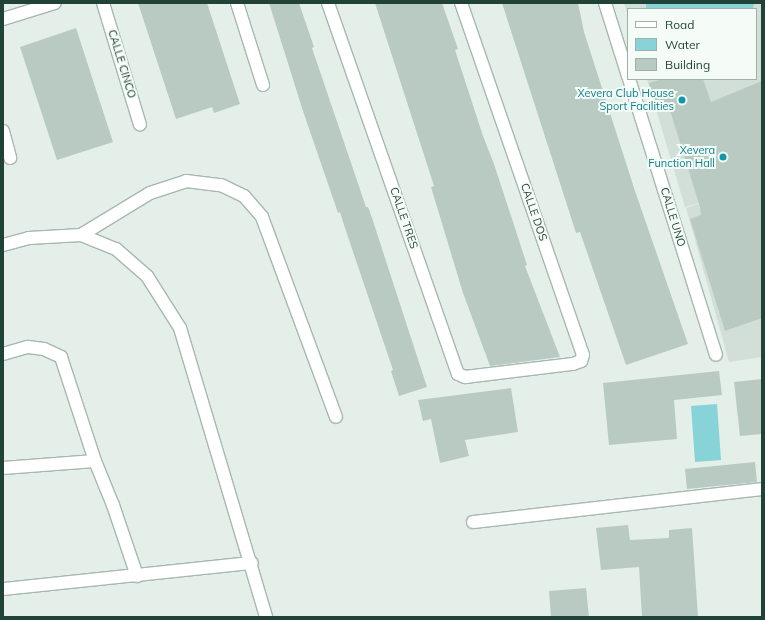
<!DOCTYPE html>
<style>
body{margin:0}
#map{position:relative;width:765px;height:620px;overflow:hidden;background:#e4efe9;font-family:Mulish,sans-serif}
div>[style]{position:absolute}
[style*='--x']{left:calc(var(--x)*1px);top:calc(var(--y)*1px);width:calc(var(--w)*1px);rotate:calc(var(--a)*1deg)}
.built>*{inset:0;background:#d2dfd8}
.water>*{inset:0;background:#87d3d8}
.building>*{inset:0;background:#b9cac2}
.roads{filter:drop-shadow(1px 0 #a6b8b0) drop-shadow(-1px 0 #a6b8b0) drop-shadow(0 1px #a6b8b0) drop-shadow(0 -1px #a6b8b0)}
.street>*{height:12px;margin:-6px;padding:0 6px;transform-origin:6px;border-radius:6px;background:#fff}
.dots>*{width:11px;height:11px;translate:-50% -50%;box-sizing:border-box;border:2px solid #f5fbf7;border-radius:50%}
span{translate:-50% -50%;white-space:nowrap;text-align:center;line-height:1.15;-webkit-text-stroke:4px #f5fbf7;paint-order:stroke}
.street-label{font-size:11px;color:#214337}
.culture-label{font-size:11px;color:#0d838f}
.right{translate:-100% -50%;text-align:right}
.frame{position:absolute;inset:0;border:4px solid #214337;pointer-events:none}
.legend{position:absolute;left:627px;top:8px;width:130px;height:72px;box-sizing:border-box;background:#f5fbf7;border:1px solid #a0b1aa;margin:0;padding:5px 7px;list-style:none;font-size:12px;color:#214337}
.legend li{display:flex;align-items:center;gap:8px;height:20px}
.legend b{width:20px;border:1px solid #a0b1aa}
</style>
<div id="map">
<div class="built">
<i style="clip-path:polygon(624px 3px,762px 3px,762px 357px,729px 362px,686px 208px,709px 200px,685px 207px,647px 79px,756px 79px,756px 9px,628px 9px,628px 15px)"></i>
</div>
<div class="water">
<i style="clip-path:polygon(648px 3px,753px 3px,754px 4px,753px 9px,646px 9px,646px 4px)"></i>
<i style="clip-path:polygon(717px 404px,721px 460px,695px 462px,691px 406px)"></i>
</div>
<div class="building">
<i style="clip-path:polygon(138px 3px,207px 3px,240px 104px,214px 113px,212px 107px,176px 119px)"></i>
<i style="clip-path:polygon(269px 3px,299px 3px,314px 47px,312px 48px,366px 207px,368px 207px,372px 218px,427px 387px,399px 396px,391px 371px,393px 370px,345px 228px,340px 212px,338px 213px,303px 111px)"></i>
<i style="clip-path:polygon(375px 3px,442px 3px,458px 49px,455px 50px,483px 136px,494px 164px,527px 265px,525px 266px,560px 357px,490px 366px,463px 293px,431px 187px,434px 186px)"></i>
<i style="clip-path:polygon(502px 3px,578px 3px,584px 32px,635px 191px,688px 344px,626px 365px,580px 232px,576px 233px)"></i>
<i style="clip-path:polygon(76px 28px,113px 142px,57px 160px,20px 47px)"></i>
<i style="clip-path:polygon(662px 79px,703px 79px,711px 102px,762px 81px,762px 318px,725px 331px,690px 219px,701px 215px,700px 207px,668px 104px,655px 108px,649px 83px)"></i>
<i style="clip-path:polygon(719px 371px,722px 395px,674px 400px,677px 439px,609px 445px,603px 383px)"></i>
<i style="clip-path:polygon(762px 379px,762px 434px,740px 436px,734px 382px)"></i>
<i style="clip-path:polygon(511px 388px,518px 432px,465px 440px,469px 456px,440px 463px,431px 419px,423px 421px,418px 400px)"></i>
<i style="clip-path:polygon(755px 462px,757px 482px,687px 489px,685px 469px)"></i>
<i style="clip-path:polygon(628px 525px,630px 540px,669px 538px,669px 530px,692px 528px,698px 617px,642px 617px,639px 567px,601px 570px,596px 528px)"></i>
<i style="clip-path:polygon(586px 588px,589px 617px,551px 617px,549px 591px)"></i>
</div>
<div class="roads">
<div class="street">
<i style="--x:103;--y:3;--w:127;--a:73.1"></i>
<i style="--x:237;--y:3;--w:86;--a:72.4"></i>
<i style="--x:328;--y:3;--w:393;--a:70.7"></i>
<i style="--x:458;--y:374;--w:8;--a:23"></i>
<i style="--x:465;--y:377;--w:109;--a:-6.9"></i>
<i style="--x:573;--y:364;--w:9;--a:-21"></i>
<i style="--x:581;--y:361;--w:6;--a:-72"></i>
<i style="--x:583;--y:355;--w:373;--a:-109.1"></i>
<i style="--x:605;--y:3;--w:77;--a:72.5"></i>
<i style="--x:3;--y:19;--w:54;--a:-17.1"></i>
<i style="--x:629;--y:79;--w:289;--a:72.5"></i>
<i style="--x:3;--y:131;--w:28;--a:75"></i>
<i style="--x:81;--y:235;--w:81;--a:-31.3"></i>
<i style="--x:150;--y:193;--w:38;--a:-18"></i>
<i style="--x:186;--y:181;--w:35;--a:7"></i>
<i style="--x:221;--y:185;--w:25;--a:26"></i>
<i style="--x:244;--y:196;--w:28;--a:49"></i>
<i style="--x:262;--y:217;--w:213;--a:69.7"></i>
<i style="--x:3;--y:245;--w:27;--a:-15"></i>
<i style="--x:29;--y:238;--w:52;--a:-3.3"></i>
<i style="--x:81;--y:235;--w:38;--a:22"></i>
<i style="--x:116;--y:249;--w:41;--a:41.1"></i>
<i style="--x:147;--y:276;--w:62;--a:57.6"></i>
<i style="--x:180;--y:328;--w:302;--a:73.4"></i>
<i style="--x:3;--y:354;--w:26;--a:-16"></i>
<i style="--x:28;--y:347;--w:16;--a:7"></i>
<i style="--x:44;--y:349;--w:19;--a:25"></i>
<i style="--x:61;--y:357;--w:109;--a:71.9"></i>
<i style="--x:95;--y:461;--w:48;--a:67.8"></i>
<i style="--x:113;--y:505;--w:75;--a:71.3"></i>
<i style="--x:3;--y:468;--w:92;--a:-4.4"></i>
<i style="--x:473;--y:522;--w:291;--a:-6.5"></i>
<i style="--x:3;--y:589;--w:250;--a:-6"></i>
</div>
</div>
<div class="dots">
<i style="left:682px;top:100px;background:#0f9aa8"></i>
<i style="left:723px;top:157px;background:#0f9aa8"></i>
</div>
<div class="street-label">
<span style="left:122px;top:64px;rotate:73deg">CALLE CINCO</span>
<span style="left:534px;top:212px;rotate:71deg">CALLE DOS</span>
<span style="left:673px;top:217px;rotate:73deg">CALLE UNO</span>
<span style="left:404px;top:218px;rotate:71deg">CALLE TRES</span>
</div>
<div class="culture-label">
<span class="right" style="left:674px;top:100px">Xevera Club House<br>Sport Facilities</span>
<span class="right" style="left:715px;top:157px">Xevera<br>Function Hall</span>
</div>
<div class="frame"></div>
<ul class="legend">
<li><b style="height:5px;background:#fff"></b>Road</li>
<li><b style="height:11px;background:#87d3d8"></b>Water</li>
<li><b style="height:11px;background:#b9cac2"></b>Building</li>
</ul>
</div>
